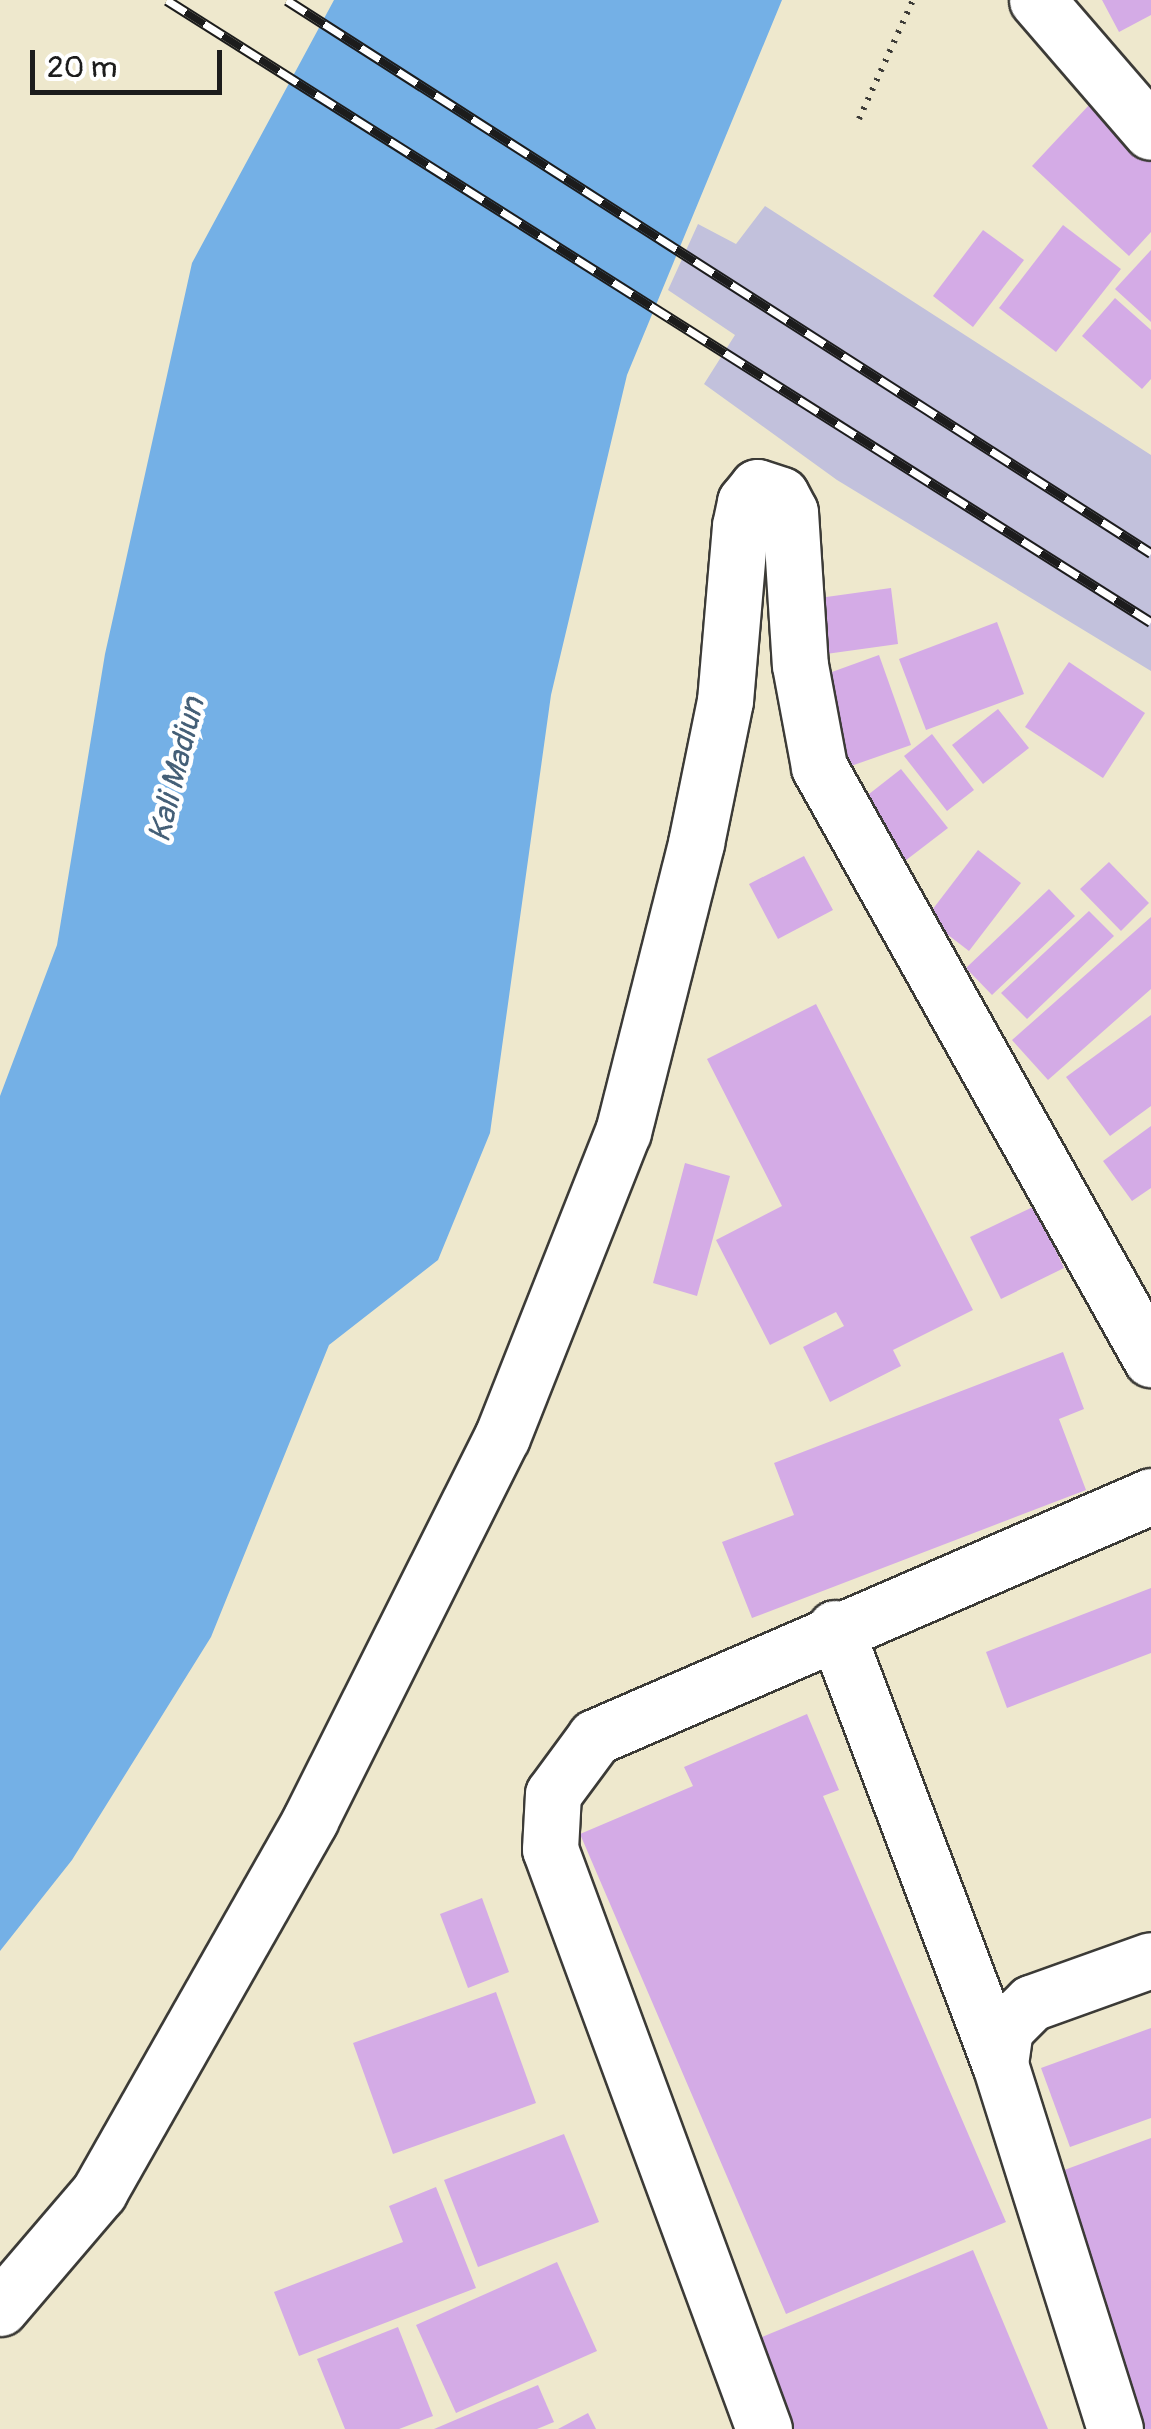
<!DOCTYPE html>
<style>
body{margin:0}
#map{position:relative;width:1151px;height:2429px;overflow:hidden;background:#eee8cd;font-family:Pangolin,sans-serif}
div>[style]{position:absolute}
[style*='--x']{left:calc(var(--x)*1px);top:calc(var(--y)*1px);width:calc(var(--w)*1px);rotate:calc(var(--a)*1deg)}
.industrial>*{inset:0;background:#c2c1dc}
.water>*{inset:0;background:#74b0e6}
.building>*{inset:0;background:#d4abe6}
.path>*{height:6px;margin-top:-3px;transform-origin:0;background:repeating-linear-gradient(90deg,#3c3b37 0 2.5px,transparent 0 10.5px)}
.roads{filter:drop-shadow(2px 0 #3c3b37) drop-shadow(-2px 0 #3c3b37) drop-shadow(0 2px #3c3b37) drop-shadow(0 -2px #3c3b37)}
.minor>*{height:55px;margin:-27.5px;padding:0 27.5px;transform-origin:27.5px;border-radius:27.5px;background:#fff}
.rail>*{height:11px;margin-top:-5.5px;transform-origin:0;background:repeating-linear-gradient(90deg,#fff 0 22px,#1c1c1c 0 44px);box-sizing:border-box;border-block:2px solid #1c1c1c}
span{translate:-50% -50%;white-space:nowrap;text-align:center;line-height:1.15;-webkit-text-stroke:9px #fff;paint-order:stroke}
.water-label{font-size:32px;color:#445f77;font-style:italic}
.scale{position:absolute;left:30px;top:50px;width:192px;height:45px;box-sizing:border-box;border:5px solid #1c1c1c;border-top:0;padding-left:12px;font-size:30px;line-height:35px;white-space:nowrap;color:#1c1c1c;-webkit-text-stroke:8px #fff;paint-order:stroke}
</style>
<div id="map">
<div class="industrial">
<i style="clip-path:polygon(765px 206px,1151px 455px,1151px 671px,837px 480px,704px 384px,735px 335px,668px 290px,698px 224px,736px 244px)"></i>
</div>
<div class="water">
<i style="clip-path:polygon(334px 0,782px 0,627px 375px,551px 695px,490px 1133px,438px 1260px,329px 1345px,211px 1637px,72px 1860px,0 1951px,0 1096px,57px 945px,105px 654px,192px 263px)"></i>
</div>
<div class="building">
<i style="clip-path:polygon(1102px 0,1151px 0,1151px 15px,1119px 32px)"></i>
<i style="clip-path:polygon(1090px 104px,1151px 160px,1151px 232px,1129px 256px,1032px 166px)"></i>
<i style="clip-path:polygon(1063px 225px,1121px 269px,1056px 352px,999px 308px)"></i>
<i style="clip-path:polygon(983px 230px,1024px 260px,973px 327px,933px 296px)"></i>
<i style="clip-path:polygon(1151px 250px,1151px 322px,1115px 289px)"></i>
<i style="clip-path:polygon(1115px 298px,1151px 330px,1151px 379px,1142px 389px,1082px 336px)"></i>
<i style="clip-path:polygon(891px 588px,898px 644px,826px 654px,819px 598px)"></i>
<i style="clip-path:polygon(997px 622px,1024px 694px,926px 730px,899px 659px)"></i>
<i style="clip-path:polygon(879px 655px,911px 745px,851px 766px,818px 677px)"></i>
<i style="clip-path:polygon(1069px 662px,1145px 713px,1103px 778px,1025px 727px)"></i>
<i style="clip-path:polygon(998px 709px,1029px 748px,983px 784px,952px 745px)"></i>
<i style="clip-path:polygon(932px 734px,974px 790px,947px 811px,904px 756px)"></i>
<i style="clip-path:polygon(901px 769px,948px 828px,901px 864px,855px 805px)"></i>
<i style="clip-path:polygon(978px 850px,1021px 883px,969px 951px,926px 918px)"></i>
<i style="clip-path:polygon(804px 856px,833px 910px,778px 939px,749px 884px)"></i>
<i style="clip-path:polygon(1109px 862px,1149px 903px,1121px 931px,1080px 889px)"></i>
<i style="clip-path:polygon(1049px 889px,1075px 916px,992px 995px,966px 968px)"></i>
<i style="clip-path:polygon(1089px 911px,1114px 936px,1027px 1019px,1001px 993px)"></i>
<i style="clip-path:polygon(1151px 917px,1151px 989px,1048px 1080px,1012px 1040px)"></i>
<i style="clip-path:polygon(816px 1004px,973px 1310px,893px 1350px,901px 1366px,830px 1402px,803px 1347px,844px 1326px,836px 1312px,770px 1345px,716px 1240px,782px 1206px,707px 1059px)"></i>
<i style="clip-path:polygon(1151px 1015px,1151px 1106px,1110px 1136px,1066px 1077px)"></i>
<i style="clip-path:polygon(1151px 1126px,1151px 1188px,1132px 1201px,1103px 1161px)"></i>
<i style="clip-path:polygon(685px 1163px,730px 1176px,697px 1296px,653px 1283px)"></i>
<i style="clip-path:polygon(1035px 1206px,1064px 1268px,1001px 1299px,970px 1237px)"></i>
<i style="clip-path:polygon(1063px 1352px,1084px 1409px,1059px 1419px,1086px 1490px,752px 1618px,722px 1542px,794px 1515px,774px 1463px)"></i>
<i style="clip-path:polygon(1151px 1588px,1151px 1653px,1007px 1708px,986px 1652px)"></i>
<i style="clip-path:polygon(807px 1714px,839px 1790px,823px 1796px,1006px 2222px,786px 2314px,580px 1834px,693px 1786px,684px 1767px)"></i>
<i style="clip-path:polygon(482px 1898px,509px 1972px,468px 1988px,440px 1914px)"></i>
<i style="clip-path:polygon(496px 1992px,536px 2103px,393px 2154px,353px 2043px)"></i>
<i style="clip-path:polygon(1151px 2028px,1151px 2118px,1070px 2147px,1041px 2068px)"></i>
<i style="clip-path:polygon(564px 2134px,599px 2222px,478px 2267px,444px 2180px)"></i>
<i style="clip-path:polygon(1151px 2138px,1151px 2429px,1143px 2429px,1048px 2176px)"></i>
<i style="clip-path:polygon(436px 2187px,476px 2288px,299px 2356px,274px 2292px,403px 2242px,389px 2206px)"></i>
<i style="clip-path:polygon(973px 2250px,1048px 2429px,792px 2429px,755px 2340px)"></i>
<i style="clip-path:polygon(557px 2262px,597px 2351px,456px 2413px,416px 2325px)"></i>
<i style="clip-path:polygon(398px 2327px,433px 2416px,399px 2429px,345px 2429px,317px 2359px)"></i>
<i style="clip-path:polygon(538px 2385px,554px 2422px,537px 2429px,434px 2429px)"></i>
<i style="clip-path:polygon(588px 2413px,596px 2429px,558px 2429px)"></i>
</div>
<div class="path">
<i style="--x:859;--y:119;--w:131;--a:-65.6"></i>
</div>
<div class="roads">
<div class="minor">
<i style="--x:1037;--y:0;--w:174;--a:49.2"></i>
<i style="--x:835;--y:1628;--w:466;--a:69.3"></i>
<i style="--x:0;--y:2308;--w:153;--a:-49.5"></i>
<i style="--x:99;--y:2192;--w:428;--a:-60.4"></i>
<i style="--x:310;--y:1820;--w:428;--a:-63.4"></i>
<i style="--x:502;--y:1437;--w:328;--a:-68.4"></i>
<i style="--x:623;--y:1132;--w:298;--a:-75.8"></i>
<i style="--x:696;--y:843;--w:145;--a:-78.5"></i>
<i style="--x:725;--y:701;--w:176;--a:-85.1"></i>
<i style="--x:740;--y:526;--w:25;--a:-78"></i>
<i style="--x:745;--y:502;--w:19;--a:-51"></i>
<i style="--x:757;--y:487;--w:25;--a:18"></i>
<i style="--x:781;--y:495;--w:19;--a:62"></i>
<i style="--x:790;--y:512;--w:153;--a:86.3"></i>
<i style="--x:800;--y:665;--w:104;--a:79.4"></i>
<i style="--x:819;--y:767;--w:679;--a:60.72"></i>
<i style="--x:764;--y:2429;--w:618;--a:-110.25"></i>
<i style="--x:550;--y:1849;--w:55;--a:-86.9"></i>
<i style="--x:553;--y:1794;--w:71;--a:-53.6"></i>
<i style="--x:595;--y:1737;--w:606;--a:-23.43"></i>
<i style="--x:1115;--y:2429;--w:383;--a:-107.5"></i>
<i style="--x:1000;--y:2064;--w:35;--a:-82"></i>
<i style="--x:1005;--y:2029;--w:37;--a:-45"></i>
<i style="--x:1031;--y:2003;--w:127;--a:-19.7"></i>
</div>
</div>
<div class="rail">
<i style="--x:167;--y:0;--w:1164;--a:32.3"></i>
<i style="--x:287;--y:0;--w:1026;--a:32.62"></i>
</div>
<div class="water-label">
<span style="left:177px;top:770px;rotate:-76deg">Kali Madiun</span>
</div>
<div class="scale">20 m</div>
</div>
